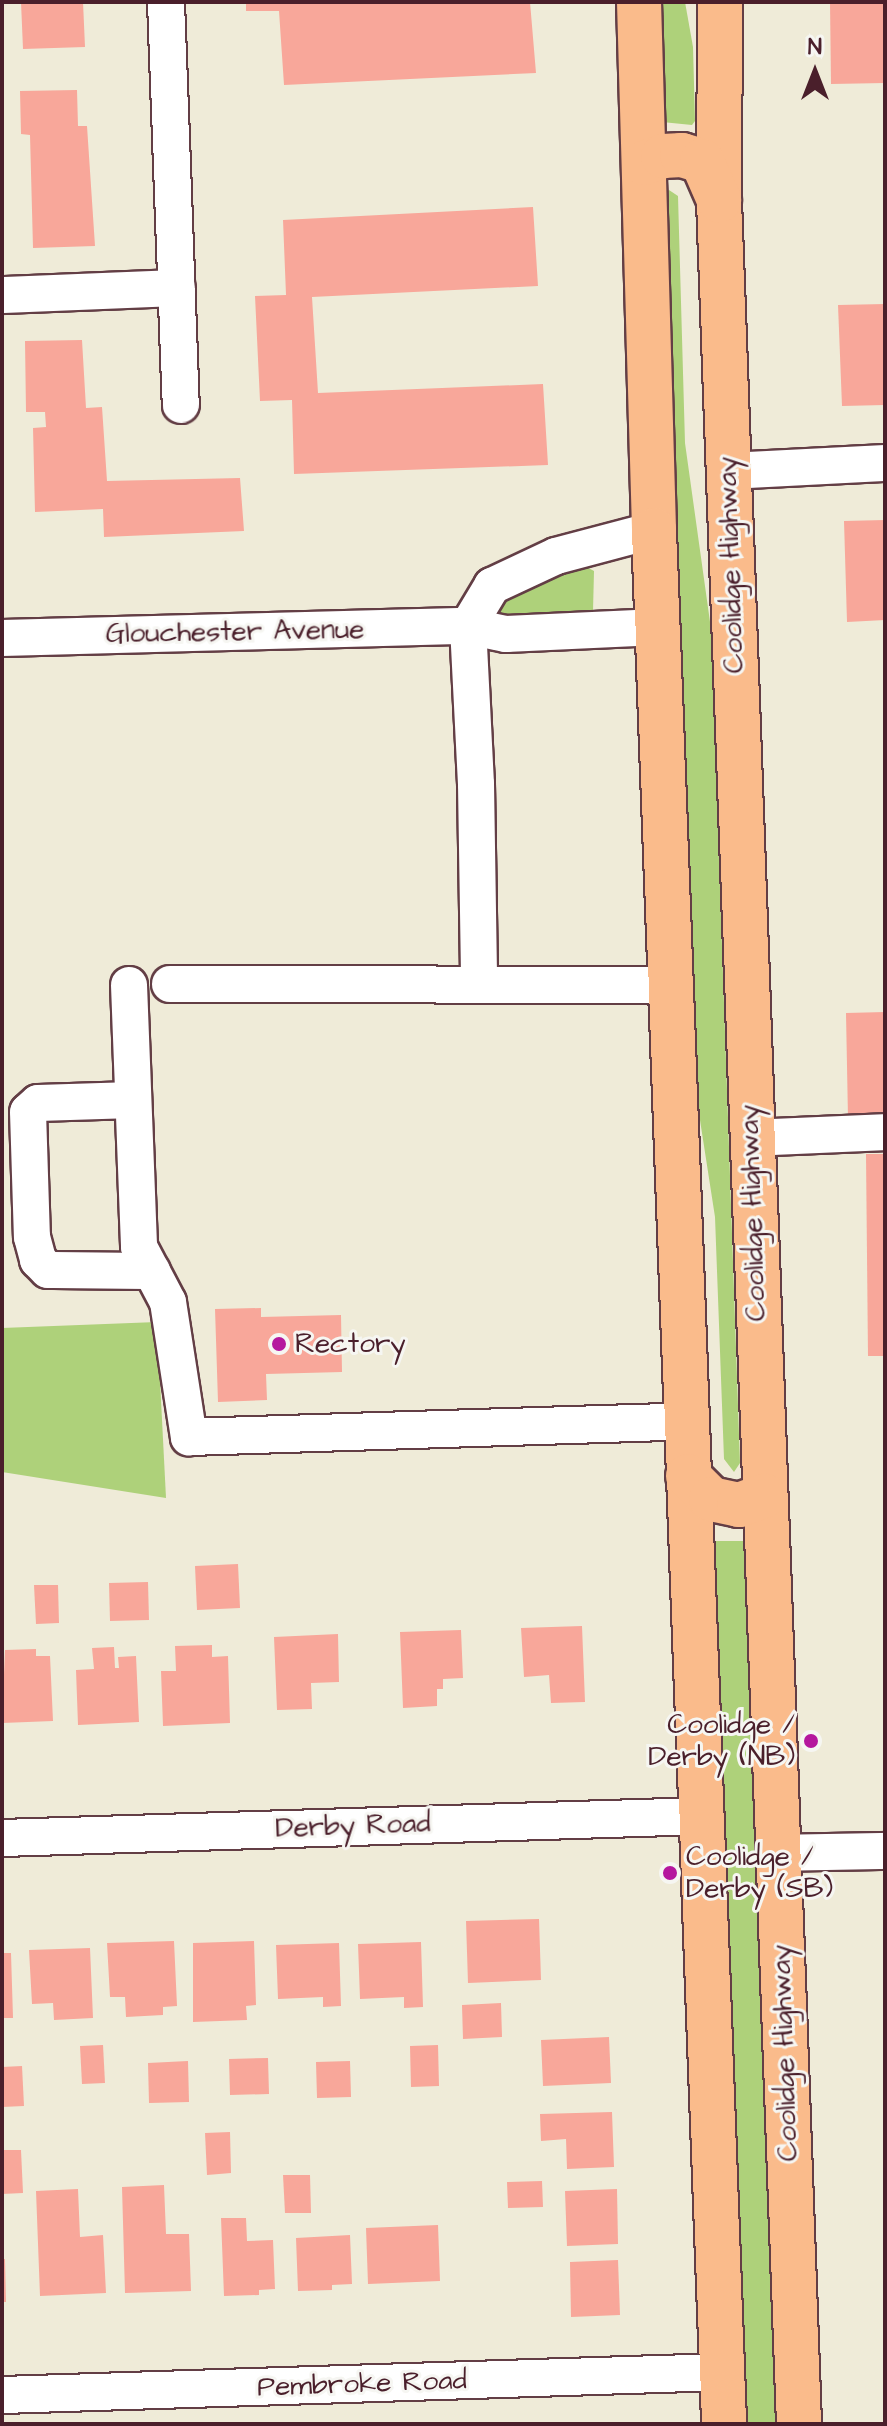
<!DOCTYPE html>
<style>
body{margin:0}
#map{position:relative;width:887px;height:2426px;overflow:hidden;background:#efebd8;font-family:"Architects Daughter",sans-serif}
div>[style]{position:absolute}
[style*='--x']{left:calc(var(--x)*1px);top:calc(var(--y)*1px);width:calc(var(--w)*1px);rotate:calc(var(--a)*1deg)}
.green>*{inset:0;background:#aed17a}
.building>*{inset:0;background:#f8a79a}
.roads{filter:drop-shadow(2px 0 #633e45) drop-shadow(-2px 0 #633e45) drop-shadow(0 2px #633e45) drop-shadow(0 -2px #633e45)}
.minor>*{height:36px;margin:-18px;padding:0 18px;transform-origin:18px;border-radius:18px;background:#fff}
.major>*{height:44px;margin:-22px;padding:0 22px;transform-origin:22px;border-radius:22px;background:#fabb8b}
.dots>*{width:22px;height:22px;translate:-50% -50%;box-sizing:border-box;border:4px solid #f6f6f2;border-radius:50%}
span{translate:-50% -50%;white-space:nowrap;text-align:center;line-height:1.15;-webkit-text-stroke:6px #f6f6f2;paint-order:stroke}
.street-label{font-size:28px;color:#4a1f2b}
.poi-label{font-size:28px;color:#4a1f2b}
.left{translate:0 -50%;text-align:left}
.right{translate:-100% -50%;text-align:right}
.frame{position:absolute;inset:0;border:4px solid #4a1f2b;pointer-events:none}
.north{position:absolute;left:775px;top:32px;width:80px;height:80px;-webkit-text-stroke:6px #f6f6f2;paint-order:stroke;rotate:0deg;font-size:22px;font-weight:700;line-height:32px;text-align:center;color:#4a1f2b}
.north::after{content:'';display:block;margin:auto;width:28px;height:36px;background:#4a1f2b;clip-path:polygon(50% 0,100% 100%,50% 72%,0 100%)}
</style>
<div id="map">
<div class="green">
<i style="clip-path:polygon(656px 2px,685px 2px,693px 47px,695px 121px,692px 125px,662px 122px)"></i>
<i style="clip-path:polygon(669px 190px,678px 196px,685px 443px,711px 629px,740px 1463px,734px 1472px,724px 1459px,715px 1217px,691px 1062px,666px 191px)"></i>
<i style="clip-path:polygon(583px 565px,594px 571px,593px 611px,507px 616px,499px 612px,502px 599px)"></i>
<i style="clip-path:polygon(157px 1322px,166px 1498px,2px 1472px,2px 1328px)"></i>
<i style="clip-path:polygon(711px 1541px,744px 1541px,779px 2424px,744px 2424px)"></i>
</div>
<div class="building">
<i style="clip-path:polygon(21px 2px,83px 2px,85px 47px,23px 49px)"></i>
<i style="clip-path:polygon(246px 2px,530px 2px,536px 73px,284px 85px,279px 11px,246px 11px)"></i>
<i style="clip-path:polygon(830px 2px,885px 2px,885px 83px,831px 84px)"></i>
<i style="clip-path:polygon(77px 90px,78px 126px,87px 126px,95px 246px,33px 248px,30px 135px,21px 134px,20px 91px)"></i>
<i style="clip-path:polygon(533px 207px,538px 286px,312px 297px,318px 393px,543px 384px,548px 465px,294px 474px,292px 400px,260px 401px,255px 296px,286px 295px,283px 220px)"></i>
<i style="clip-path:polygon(885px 304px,885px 405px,842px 406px,838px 305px)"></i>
<i style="clip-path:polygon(82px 340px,86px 408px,102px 407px,107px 481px,240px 478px,244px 531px,104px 537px,103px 509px,35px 512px,33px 428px,46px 427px,45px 412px,26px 412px,25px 341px)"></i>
<i style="clip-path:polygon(885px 520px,885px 620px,847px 622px,844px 521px)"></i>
<i style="clip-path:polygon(885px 1012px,885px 1117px,848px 1118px,846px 1013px)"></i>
<i style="clip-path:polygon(866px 1154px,885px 1154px,885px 1356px,868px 1356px)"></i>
<i style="clip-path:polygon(261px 1308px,261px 1317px,341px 1315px,342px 1372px,266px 1374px,267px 1400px,218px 1402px,215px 1309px)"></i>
<i style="clip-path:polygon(238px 1564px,240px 1608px,197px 1610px,195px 1566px)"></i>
<i style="clip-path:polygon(148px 1582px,149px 1620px,110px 1621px,109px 1583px)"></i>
<i style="clip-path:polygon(34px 1585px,58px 1585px,59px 1623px,36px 1624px)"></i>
<i style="clip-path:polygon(582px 1626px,585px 1702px,551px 1703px,549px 1675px,524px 1677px,521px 1628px)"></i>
<i style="clip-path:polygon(461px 1630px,463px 1678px,443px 1679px,443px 1689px,437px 1689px,437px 1706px,403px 1708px,400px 1632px)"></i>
<i style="clip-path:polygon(338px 1634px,339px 1682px,311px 1683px,312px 1709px,277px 1710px,274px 1637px)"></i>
<i style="clip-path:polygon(212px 1645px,212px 1657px,228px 1656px,230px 1723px,163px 1726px,161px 1671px,176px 1671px,175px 1646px)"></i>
<i style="clip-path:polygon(114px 1647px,115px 1668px,119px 1668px,118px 1657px,136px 1656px,139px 1722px,78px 1725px,76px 1670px,94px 1669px,92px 1648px)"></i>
<i style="clip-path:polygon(36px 1649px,36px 1656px,50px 1656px,53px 1721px,2px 1723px,5px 1650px)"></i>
<i style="clip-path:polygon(539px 1919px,541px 1980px,468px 1983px,466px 1921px)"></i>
<i style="clip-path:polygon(174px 1941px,177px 2006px,163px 2007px,163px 2015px,126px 2017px,125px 1997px,110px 1997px,107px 1943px)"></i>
<i style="clip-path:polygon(254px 1941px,256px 2005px,246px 2006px,247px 2020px,193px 2022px,193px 1943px)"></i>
<i style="clip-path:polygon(421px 1942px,423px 2007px,404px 2008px,404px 1997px,360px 1999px,358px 1944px)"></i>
<i style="clip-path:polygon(339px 1943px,341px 2006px,323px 2007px,323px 1997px,278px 1999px,276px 1945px)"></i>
<i style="clip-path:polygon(90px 1948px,93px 2018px,54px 2020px,53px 2003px,32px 2004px,29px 1950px)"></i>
<i style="clip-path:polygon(2px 1953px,11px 1953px,13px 2018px,2px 2018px)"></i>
<i style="clip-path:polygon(501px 2003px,502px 2037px,463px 2039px,462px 2005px)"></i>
<i style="clip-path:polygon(609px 2037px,611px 2083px,543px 2086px,541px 2040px)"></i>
<i style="clip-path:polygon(103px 2045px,105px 2083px,82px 2084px,80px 2046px)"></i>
<i style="clip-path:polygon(438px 2045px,439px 2086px,411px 2087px,410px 2046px)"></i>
<i style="clip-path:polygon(268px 2058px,269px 2094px,230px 2095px,229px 2059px)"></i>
<i style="clip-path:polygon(188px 2061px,189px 2102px,149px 2103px,148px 2063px)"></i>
<i style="clip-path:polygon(350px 2061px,351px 2097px,317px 2098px,316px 2062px)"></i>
<i style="clip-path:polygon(22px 2066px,24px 2106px,2px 2107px,2px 2067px)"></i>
<i style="clip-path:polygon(612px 2112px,614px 2167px,567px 2169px,566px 2139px,541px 2141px,540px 2114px)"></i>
<i style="clip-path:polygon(230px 2132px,231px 2173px,207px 2175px,205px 2133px)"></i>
<i style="clip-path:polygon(2px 2150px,21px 2150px,23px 2193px,2px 2194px)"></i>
<i style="clip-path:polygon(283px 2175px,310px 2175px,311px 2213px,285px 2213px)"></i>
<i style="clip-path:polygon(542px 2181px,543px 2207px,508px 2208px,507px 2182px)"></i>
<i style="clip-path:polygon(164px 2185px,166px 2234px,189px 2234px,191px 2291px,125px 2293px,122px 2187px)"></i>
<i style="clip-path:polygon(78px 2189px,80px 2237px,103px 2235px,106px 2293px,40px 2296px,36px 2191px)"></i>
<i style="clip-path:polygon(617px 2189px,618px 2244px,567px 2246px,565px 2191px)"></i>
<i style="clip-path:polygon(221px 2218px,246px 2218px,247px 2241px,273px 2240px,275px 2289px,259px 2290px,259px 2295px,224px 2296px)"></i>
<i style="clip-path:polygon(438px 2225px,440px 2281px,368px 2284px,366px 2228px)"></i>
<i style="clip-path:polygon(350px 2235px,352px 2284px,332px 2285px,332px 2290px,298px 2291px,296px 2238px)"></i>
<i style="clip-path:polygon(2px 2259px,5px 2259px,6px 2302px,2px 2302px)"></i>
<i style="clip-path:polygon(618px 2260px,620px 2315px,571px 2317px,570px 2262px)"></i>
</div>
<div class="roads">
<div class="minor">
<i style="--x:166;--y:2;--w:403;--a:87.9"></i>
<i style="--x:2;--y:295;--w:175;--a:-2.3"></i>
<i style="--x:727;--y:471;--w:158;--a:-2.9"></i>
<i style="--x:468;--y:626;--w:158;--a:87.1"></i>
<i style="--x:476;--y:784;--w:201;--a:89.1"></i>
<i style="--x:468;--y:626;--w:47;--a:-59"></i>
<i style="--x:492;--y:586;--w:71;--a:-25.1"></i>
<i style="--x:556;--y:556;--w:101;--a:-14.9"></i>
<i style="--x:2;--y:638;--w:466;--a:-1.5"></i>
<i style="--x:468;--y:626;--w:39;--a:12"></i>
<i style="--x:506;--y:634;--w:152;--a:-2.6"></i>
<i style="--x:170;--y:984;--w:502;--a:0.11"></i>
<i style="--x:129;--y:985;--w:262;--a:87.8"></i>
<i style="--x:139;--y:1247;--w:62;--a:62.2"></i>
<i style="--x:168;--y:1302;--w:137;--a:81.2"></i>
<i style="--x:189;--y:1437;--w:497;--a:-1.8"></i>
<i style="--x:133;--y:1100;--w:95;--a:178.2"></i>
<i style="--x:38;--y:1103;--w:13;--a:138"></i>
<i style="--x:28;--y:1112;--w:125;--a:88.2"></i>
<i style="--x:32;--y:1237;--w:24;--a:75"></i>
<i style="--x:38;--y:1260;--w:14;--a:45"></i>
<i style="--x:48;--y:1270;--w:104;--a:0.6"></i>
<i style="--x:750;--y:1138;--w:135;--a:-2.5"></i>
<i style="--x:2;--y:1838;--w:702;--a:-1.8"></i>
<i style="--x:777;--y:1853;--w:108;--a:-1.1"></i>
<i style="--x:2;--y:2395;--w:720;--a:-1.83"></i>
</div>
<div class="major">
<i style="--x:639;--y:2;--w:528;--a:88.37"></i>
<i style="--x:654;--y:530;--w:1895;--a:87.88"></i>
<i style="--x:720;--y:2;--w:198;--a:90.3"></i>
<i style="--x:719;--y:200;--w:2225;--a:87.94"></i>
<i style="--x:644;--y:163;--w:20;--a:-20"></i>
<i style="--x:663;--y:156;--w:19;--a:-3"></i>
<i style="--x:682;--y:155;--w:21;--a:17"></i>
<i style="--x:702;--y:161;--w:43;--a:66.4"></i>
<i style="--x:688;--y:1476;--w:33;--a:45"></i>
<i style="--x:711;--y:1499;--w:29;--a:12"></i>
<i style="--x:739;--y:1505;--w:27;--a:-20"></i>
</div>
</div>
<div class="dots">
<i style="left:279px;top:1344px;background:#b5179e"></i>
<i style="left:811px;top:1741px;background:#b5179e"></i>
<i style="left:670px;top:1873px;background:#b5179e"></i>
</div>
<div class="street-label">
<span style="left:731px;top:565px;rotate:-92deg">Coolidge Highway</span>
<span style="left:235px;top:632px;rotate:-1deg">Glouchester Avenue</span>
<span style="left:753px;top:1213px;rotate:-92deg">Coolidge Highway</span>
<span style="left:353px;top:1826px;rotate:-2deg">Derby Road</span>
<span style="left:785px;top:2053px;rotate:-92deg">Coolidge Highway</span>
<span style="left:362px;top:2384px;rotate:-2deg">Pembroke Road</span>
</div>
<div class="poi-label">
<span class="left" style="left:295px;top:1344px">Rectory</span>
<span class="right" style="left:795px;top:1741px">Coolidge /<br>Derby (NB)</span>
<span class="left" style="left:686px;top:1873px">Coolidge /<br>Derby (SB)</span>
</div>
<div class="frame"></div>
<div class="north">N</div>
</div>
